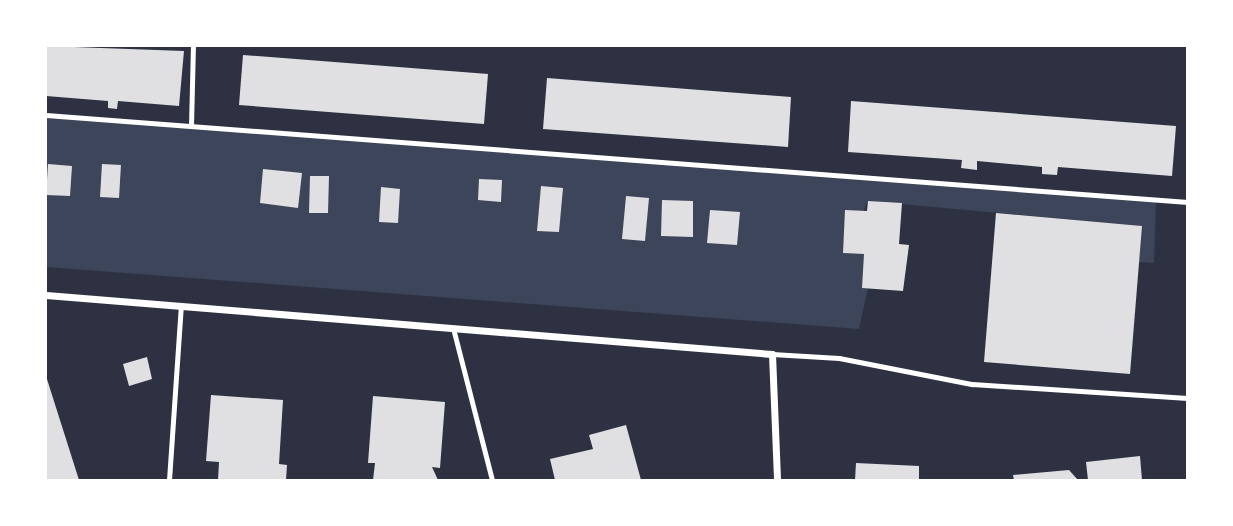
<!DOCTYPE html>
<style>
body{margin:0}
#map{position:relative;width:1233px;height:526px;overflow:hidden;background:#2d3142;font-family:"Roboto Condensed",sans-serif}
div>[style]{position:absolute}
[style*='--x']{left:calc(var(--x)*1px);top:calc(var(--y)*1px);width:calc(var(--w)*1px);rotate:calc(var(--a)*1deg)}
.green>*{inset:0;background:#3c4559}
.building>*{inset:0;background:#e0e0e3}
.service>*{height:5px;margin:-2.5px;padding:0 2.5px;transform-origin:2.5px;border-radius:2.5px;background:#fff}
.minor>*{height:7px;margin:-3.5px;padding:0 3.5px;transform-origin:3.5px;border-radius:3.5px;background:#fff}
span{translate:-50% -50%;white-space:nowrap;text-align:center;line-height:1.15;-webkit-text-stroke:5px #fff;paint-order:stroke}
.frame{position:absolute;inset:0;border:47px solid #fff;pointer-events:none}
</style>
<div id="map">
<div class="green">
<i style="clip-path:polygon(46px 115px,1156px 200px,1154px 263px,1139px 262px,1141px 226px,868px 201px,843px 253px,864px 254px,868px 288px,859px 329px,46px 267px)"></i>
</div>
<div class="building">
<i style="clip-path:polygon(46px 46px,184px 51px,179px 106px,118px 101px,117px 109px,108px 108px,108px 101px,46px 96px)"></i>
<i style="clip-path:polygon(243px 55px,488px 74px,484px 124px,239px 105px)"></i>
<i style="clip-path:polygon(547px 78px,791px 97px,788px 147px,543px 129px)"></i>
<i style="clip-path:polygon(851px 101px,1176px 126px,1172px 176px,1058px 167px,1057px 175px,1042px 174px,1042px 167px,977px 161px,977px 170px,961px 168px,962px 160px,848px 152px)"></i>
<i style="clip-path:polygon(48px 164px,72px 166px,70px 196px,46px 195px)"></i>
<i style="clip-path:polygon(102px 164px,121px 165px,119px 198px,100px 197px)"></i>
<i style="clip-path:polygon(263px 169px,302px 173px,298px 208px,260px 203px)"></i>
<i style="clip-path:polygon(310px 176px,329px 176px,328px 213px,309px 213px)"></i>
<i style="clip-path:polygon(479px 179px,502px 180px,501px 202px,478px 200px)"></i>
<i style="clip-path:polygon(541px 186px,563px 188px,559px 232px,537px 231px)"></i>
<i style="clip-path:polygon(381px 187px,400px 189px,398px 223px,379px 222px)"></i>
<i style="clip-path:polygon(626px 196px,649px 198px,645px 241px,622px 239px)"></i>
<i style="clip-path:polygon(662px 200px,693px 201px,693px 237px,661px 236px)"></i>
<i style="clip-path:polygon(868px 201px,902px 203px,899px 244px,909px 245px,903px 291px,862px 288px,864px 254px,843px 253px,845px 210px,867px 211px)"></i>
<i style="clip-path:polygon(710px 210px,740px 212px,737px 245px,707px 243px)"></i>
<i style="clip-path:polygon(996px 213px,1142px 226px,1130px 374px,984px 362px)"></i>
<i style="clip-path:polygon(147px 357px,152px 379px,129px 386px,123px 364px)"></i>
<i style="clip-path:polygon(46px 376px,79px 480px,46px 480px)"></i>
<i style="clip-path:polygon(211px 395px,283px 400px,279px 464px,287px 465px,286px 480px,218px 480px,219px 462px,206px 461px)"></i>
<i style="clip-path:polygon(373px 396px,445px 402px,440px 468px,432px 467px,438px 480px,373px 480px,375px 463px,368px 463px)"></i>
<i style="clip-path:polygon(626px 425px,641px 480px,555px 480px,550px 459px,593px 449px,589px 435px)"></i>
<i style="clip-path:polygon(1140px 456px,1142px 480px,1088px 480px,1086px 462px)"></i>
<i style="clip-path:polygon(856px 463px,919px 466px,919px 480px,855px 480px)"></i>
<i style="clip-path:polygon(1069px 470px,1078px 480px,1014px 480px,1013px 475px)"></i>
</div>
<div class="service">
<i style="--x:46;--y:115;--w:1145;--a:4.36"></i>
<i style="--x:191;--y:126;--w:80;--a:-88.6"></i>
<i style="--x:453;--y:328;--w:157;--a:75.6"></i>
<i style="--x:772;--y:354;--w:67;--a:3.4"></i>
<i style="--x:839;--y:358;--w:136;--a:11.1"></i>
<i style="--x:972;--y:384;--w:216;--a:3.7"></i>
<i style="--x:169;--y:480;--w:175;--a:-86.1"></i>
</div>
<div class="minor">
<i style="--x:46;--y:295;--w:728;--a:4.65"></i>
<i style="--x:772;--y:354;--w:126;--a:87.7"></i>
</div>
<div class="frame"></div>
</div>
